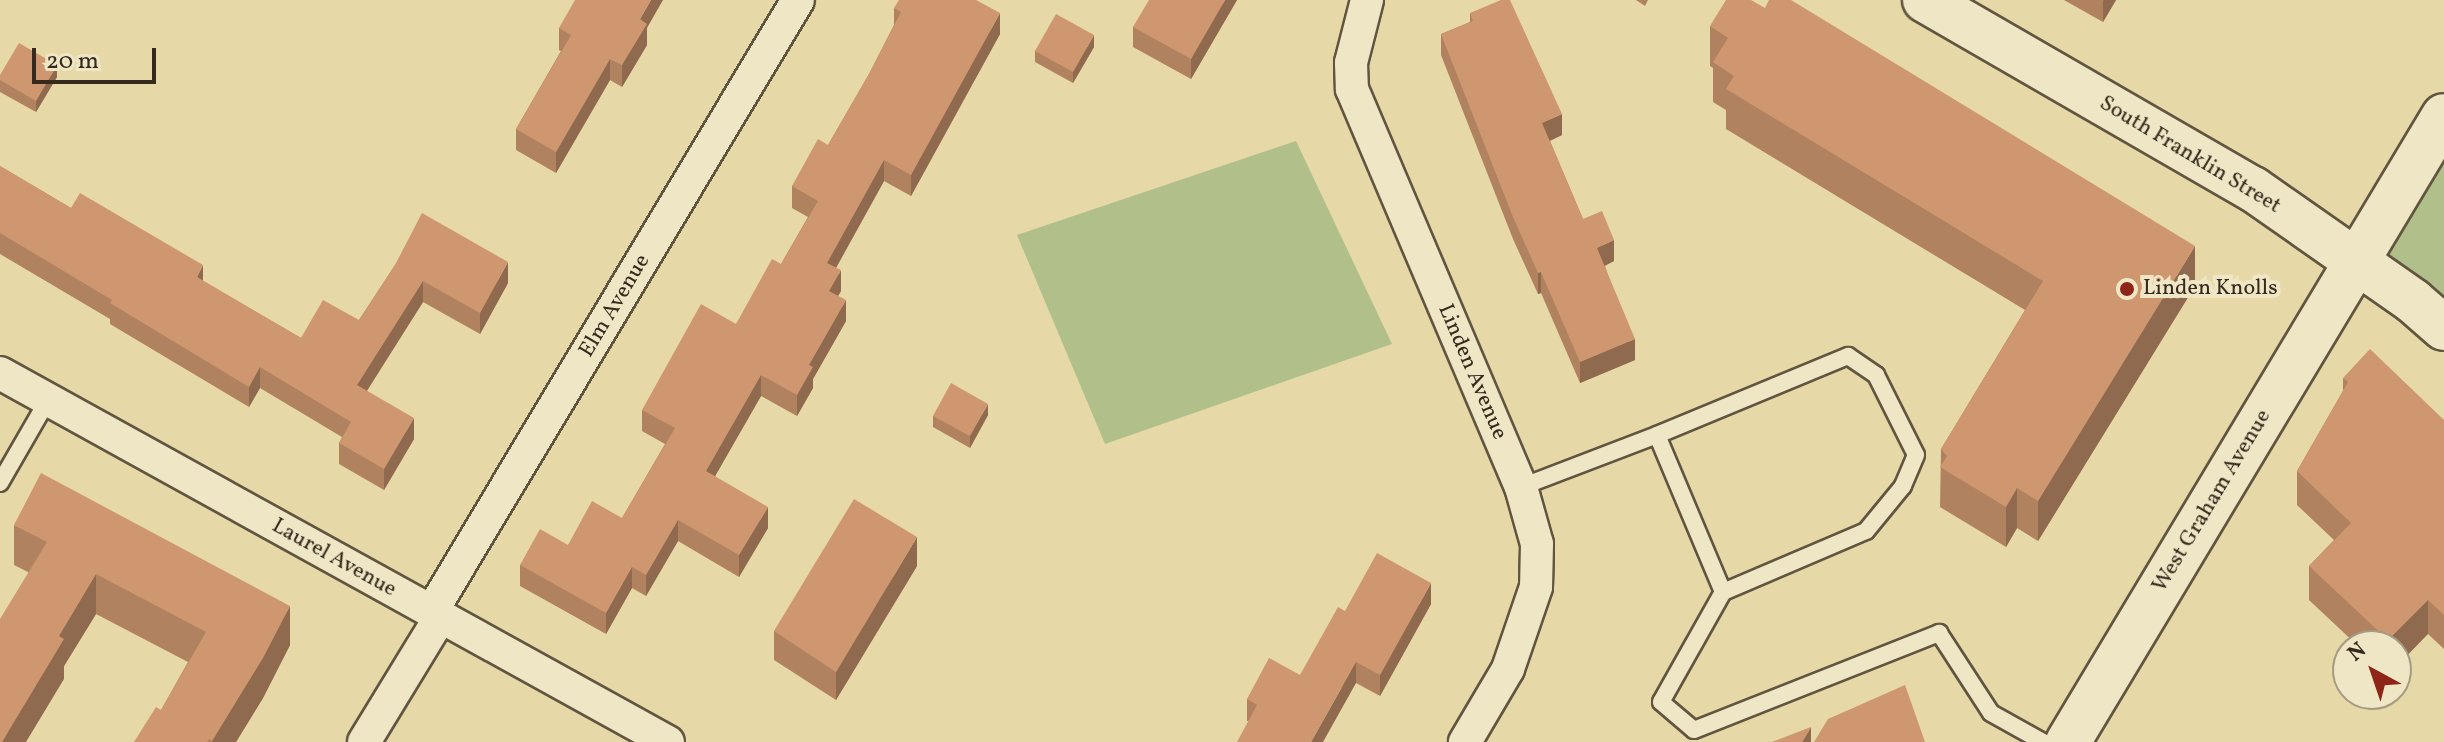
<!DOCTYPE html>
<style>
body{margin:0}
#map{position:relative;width:2444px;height:742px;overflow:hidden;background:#e6d8a7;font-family:Vollkorn,serif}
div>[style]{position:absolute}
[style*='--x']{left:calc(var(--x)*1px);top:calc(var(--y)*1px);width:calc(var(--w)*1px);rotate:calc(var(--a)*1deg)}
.green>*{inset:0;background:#b1c08a}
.roads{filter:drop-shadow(2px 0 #625540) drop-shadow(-2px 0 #625540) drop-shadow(0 2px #625540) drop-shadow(0 -2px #625540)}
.lane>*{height:16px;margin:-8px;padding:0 8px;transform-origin:8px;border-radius:8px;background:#efe6c6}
.street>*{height:32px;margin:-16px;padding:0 16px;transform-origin:16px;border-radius:16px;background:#efe6c6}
.secondary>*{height:44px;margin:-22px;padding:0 22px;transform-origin:22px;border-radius:22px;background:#efe6c6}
.wall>*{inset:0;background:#b1825f}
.shaded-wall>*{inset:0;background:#906a4e}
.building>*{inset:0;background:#ce976f}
.dots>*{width:22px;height:22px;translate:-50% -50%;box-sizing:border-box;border:4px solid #efe6c6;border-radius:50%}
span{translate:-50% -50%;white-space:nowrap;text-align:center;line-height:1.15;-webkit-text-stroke:8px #efe6c6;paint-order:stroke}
.street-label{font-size:22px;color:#36291d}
.poi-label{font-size:22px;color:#36291d}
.left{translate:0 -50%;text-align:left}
.north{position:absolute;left:2332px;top:630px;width:80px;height:80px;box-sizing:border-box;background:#efe6c6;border:2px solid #a59a82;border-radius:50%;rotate:320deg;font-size:22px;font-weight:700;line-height:32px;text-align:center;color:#36291d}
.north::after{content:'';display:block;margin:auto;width:28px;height:36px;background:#8f2418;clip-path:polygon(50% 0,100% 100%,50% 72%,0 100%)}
.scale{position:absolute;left:32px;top:48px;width:124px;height:36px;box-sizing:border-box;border:4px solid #36291d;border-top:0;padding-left:10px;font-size:24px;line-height:28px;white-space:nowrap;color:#36291d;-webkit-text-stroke:6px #efe6c6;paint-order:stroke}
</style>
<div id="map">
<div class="green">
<i style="clip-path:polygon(2444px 116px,2444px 328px,2356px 261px)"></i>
<i style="clip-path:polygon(1296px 141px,1392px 344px,1105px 444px,1017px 235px)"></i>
</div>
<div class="roads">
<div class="lane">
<i style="--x:1657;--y:435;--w:207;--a:-22.5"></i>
<i style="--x:1848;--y:356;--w:34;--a:34"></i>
<i style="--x:1876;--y:375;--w:89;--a:63.4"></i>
<i style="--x:1916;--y:455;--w:34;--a:113"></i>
<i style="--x:1903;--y:486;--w:58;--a:129.4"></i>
<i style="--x:1866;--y:531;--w:155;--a:156.9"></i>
<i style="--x:0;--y:483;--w:96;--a:-60"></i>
<i style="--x:1521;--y:487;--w:146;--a:-20.9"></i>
<i style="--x:1657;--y:435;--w:170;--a:67.2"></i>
<i style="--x:1723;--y:592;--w:126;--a:119.4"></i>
<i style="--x:1661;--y:702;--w:43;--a:40.3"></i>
<i style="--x:1694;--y:730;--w:264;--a:-21.6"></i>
<i style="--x:1939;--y:633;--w:95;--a:57"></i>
<i style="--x:1991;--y:713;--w:60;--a:29.1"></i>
</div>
<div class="street">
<i style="--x:1367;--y:0;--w:65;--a:104.3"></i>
<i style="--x:1351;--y:63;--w:26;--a:88"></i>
<i style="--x:1352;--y:89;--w:432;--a:67"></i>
<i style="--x:1521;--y:487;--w:59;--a:74.3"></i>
<i style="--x:1537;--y:544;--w:43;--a:91.3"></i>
<i style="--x:1536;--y:587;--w:87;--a:108.9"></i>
<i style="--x:1508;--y:669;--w:85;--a:120.5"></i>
<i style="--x:0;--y:373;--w:763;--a:28.92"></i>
<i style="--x:432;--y:611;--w:712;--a:-59.08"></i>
<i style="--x:364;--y:742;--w:148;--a:-58.6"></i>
</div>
<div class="secondary">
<i style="--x:1925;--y:0;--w:379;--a:30"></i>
<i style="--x:2253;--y:189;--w:195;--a:35"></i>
<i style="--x:2413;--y:301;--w:41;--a:41.1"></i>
<i style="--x:2068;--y:742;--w:730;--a:-59.01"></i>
</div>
</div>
<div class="wall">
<i style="clip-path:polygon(1237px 0,1191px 79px,1133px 47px,1133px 27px)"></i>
<i style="clip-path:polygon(1636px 0,1648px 0,1645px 6px)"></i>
<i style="clip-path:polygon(2064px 0,2116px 0,2103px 22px)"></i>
<i style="clip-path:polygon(894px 8px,1000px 34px,911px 196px,884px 181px,836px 268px,841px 291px,838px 295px,846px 321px,813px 379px,813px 388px,797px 416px,761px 396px,715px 476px,768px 528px,739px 577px,678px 541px,646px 596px,632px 588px,606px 634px,520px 586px,520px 565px,568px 545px,622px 518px,665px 444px,642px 431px,642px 410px,736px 324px,781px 264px,808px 217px,792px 208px,792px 186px,828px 145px,869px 74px,894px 25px)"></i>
<i style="clip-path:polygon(1470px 13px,1562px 135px,1550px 141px,1583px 219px,1614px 261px,1605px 266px,1635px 360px,1580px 383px,1541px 293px,1538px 294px,1513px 239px,1441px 55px,1441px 34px,1470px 22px)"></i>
<i style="clip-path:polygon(1710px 26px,2195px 286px,2038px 541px,2017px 528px,2006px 547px,1940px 507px,1941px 449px,2025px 310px,1726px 129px,1726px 110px,1713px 102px,1713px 68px,1710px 66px)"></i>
<i style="clip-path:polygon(559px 28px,647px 28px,647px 45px,622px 87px,610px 80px,556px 173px,516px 150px,516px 129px,561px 51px,559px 50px)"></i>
<i style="clip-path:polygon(1094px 47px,1073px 83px,1035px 62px,1035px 51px)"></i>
<i style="clip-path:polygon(0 75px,57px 77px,36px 112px,0 92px)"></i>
<i style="clip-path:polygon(0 166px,71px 208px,203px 281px,301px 338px,359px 320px,395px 265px,508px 283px,480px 334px,423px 302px,367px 391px,414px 439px,384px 490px,339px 464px,339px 443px,342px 437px,260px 388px,249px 407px,110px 324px,110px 319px,0 254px)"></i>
<i style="clip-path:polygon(2343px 378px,2444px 420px,2444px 649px,2428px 634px,2396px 646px,2358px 646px,2309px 600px,2309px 566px,2334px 540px,2297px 505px,2297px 471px,2343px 391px)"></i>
<i style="clip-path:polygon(988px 415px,970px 448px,933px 427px,933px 416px)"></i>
<i style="clip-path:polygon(14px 525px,290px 645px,263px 698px,236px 742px,134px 742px,161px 710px,188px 662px,96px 614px,64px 666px,64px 679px,28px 572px,14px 565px)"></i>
<i style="clip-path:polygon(917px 566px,836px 700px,774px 660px,774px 631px)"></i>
<i style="clip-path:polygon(1431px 604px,1380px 696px,1356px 683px,1248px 721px,1247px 721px,1247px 699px,1300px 675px,1345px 611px)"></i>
</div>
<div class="shaded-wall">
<i style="clip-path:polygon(651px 0,663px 0,647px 28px,647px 45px,622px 87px,622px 65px,640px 19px)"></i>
<i style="clip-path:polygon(1225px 0,1237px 0,1191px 79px,1191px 59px)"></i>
<i style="clip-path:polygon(2104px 0,2116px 0,2103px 22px,2103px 1px)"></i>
<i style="clip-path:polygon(1000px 13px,1000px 34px,911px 196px,911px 175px)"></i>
<i style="clip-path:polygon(1094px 35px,1094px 47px,1073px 83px,1073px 72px)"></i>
<i style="clip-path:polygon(610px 59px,610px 80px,556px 173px,556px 152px)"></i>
<i style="clip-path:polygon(57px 65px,57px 77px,36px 112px,36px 101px)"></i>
<i style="clip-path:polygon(1562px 114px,1562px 135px,1542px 144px,1542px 123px)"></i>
<i style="clip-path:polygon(884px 160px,884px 181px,827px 284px,827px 263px)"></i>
<i style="clip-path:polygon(1614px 240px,1614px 261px,1597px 269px,1597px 248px)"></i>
<i style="clip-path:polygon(2195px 246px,2195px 286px,2038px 541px,2038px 501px)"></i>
<i style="clip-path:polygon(508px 262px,508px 283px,480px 334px,480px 313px)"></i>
<i style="clip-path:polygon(203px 265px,203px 286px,197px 277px)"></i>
<i style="clip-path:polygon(841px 270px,841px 291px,829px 312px,829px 291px)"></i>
<i style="clip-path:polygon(1541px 272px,1541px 293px,1538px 294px,1538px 273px)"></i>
<i style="clip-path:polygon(423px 281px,423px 302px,357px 406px,357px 385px)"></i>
<i style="clip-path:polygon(846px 300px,846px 321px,813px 379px,813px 388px,797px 416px,797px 395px,809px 365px)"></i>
<i style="clip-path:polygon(1635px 339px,1635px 360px,1580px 383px,1580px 362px)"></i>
<i style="clip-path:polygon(260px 367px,260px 388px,249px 407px,249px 387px)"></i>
<i style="clip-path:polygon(761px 375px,761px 396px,706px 492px,706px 471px)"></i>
<i style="clip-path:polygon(988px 404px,988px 415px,970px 448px,970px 436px)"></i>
<i style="clip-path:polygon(414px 418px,414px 439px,384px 490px,384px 469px)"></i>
<i style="clip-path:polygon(2017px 488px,2017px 528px,2006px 547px,2006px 507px)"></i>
<i style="clip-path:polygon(768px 507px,768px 528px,739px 577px,739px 555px)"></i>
<i style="clip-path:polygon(678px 520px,678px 541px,646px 596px,646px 575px)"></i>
<i style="clip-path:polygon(917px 537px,917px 566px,836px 700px,836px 672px)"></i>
<i style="clip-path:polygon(632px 567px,632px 588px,606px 634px,606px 613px)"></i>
<i style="clip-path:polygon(96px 574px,96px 614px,64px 666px,64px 679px,26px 742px,2px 742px,59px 636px)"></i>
<i style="clip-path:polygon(1431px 583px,1431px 604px,1380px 696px,1380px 675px)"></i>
<i style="clip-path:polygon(2428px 600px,2428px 634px,2396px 667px,2396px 646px,2388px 646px,2388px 640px)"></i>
<i style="clip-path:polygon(290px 606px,290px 645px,263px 698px,236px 742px,212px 742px)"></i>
<i style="clip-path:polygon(1356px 662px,1356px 683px,1323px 742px,1311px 742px)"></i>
<i style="clip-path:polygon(1811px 727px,1811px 742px,1802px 742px)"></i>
</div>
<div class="building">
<i style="clip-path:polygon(575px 0,651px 0,640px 19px,647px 24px,622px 65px,610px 59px,556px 152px,516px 129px,571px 35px,559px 28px)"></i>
<i style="clip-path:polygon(899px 0,976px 0,1000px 13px,911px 175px,884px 160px,827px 263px,841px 270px,829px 291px,846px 300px,809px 365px,813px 367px,797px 395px,761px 375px,706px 471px,768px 507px,739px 555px,678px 520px,646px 575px,632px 567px,606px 613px,520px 565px,540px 529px,568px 545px,592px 501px,622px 518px,675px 428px,642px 410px,701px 304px,736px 324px,772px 259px,781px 264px,818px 201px,792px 186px,818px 139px,828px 145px,869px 74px,901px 12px,894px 8px)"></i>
<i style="clip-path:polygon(1149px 0,1225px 0,1191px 59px,1133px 27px)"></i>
<i style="clip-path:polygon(1501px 0,1510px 0,1562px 114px,1542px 123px,1583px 219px,1602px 211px,1614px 240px,1597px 248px,1635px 339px,1580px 362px,1541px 272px,1538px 273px,1513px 217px,1441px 34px,1473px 21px,1470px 13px)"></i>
<i style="clip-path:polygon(1726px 0,1751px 0,1765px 8px,1769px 0,1791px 0,2195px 246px,2038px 501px,2017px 488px,2006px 507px,1940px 467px,1947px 456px,1941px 449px,2043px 281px,1726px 89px,1734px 76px,1713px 62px,1728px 38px,1710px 26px)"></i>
<i style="clip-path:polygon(1056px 14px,1094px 35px,1073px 72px,1035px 51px)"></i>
<i style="clip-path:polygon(19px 43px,57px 65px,36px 101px,0 80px,0 75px)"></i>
<i style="clip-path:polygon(0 166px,71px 208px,80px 193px,203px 265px,197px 277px,301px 338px,323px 300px,359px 320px,395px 265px,422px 213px,508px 262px,480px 313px,423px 281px,357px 385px,414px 418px,384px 469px,339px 443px,351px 422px,260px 367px,249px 387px,110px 303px,112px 300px,0 233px)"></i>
<i style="clip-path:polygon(2370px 349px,2444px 420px,2444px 615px,2428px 600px,2388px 640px,2309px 566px,2351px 523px,2297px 471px,2348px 382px,2343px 378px)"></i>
<i style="clip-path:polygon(951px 383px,988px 404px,970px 436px,933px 416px)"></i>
<i style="clip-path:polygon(41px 473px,290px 606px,263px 658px,212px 741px,209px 739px,207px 742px,134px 742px,156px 707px,161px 710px,206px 632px,96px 574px,59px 636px,64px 639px,2px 742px,0 742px,0 619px,47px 542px,14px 525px)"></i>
<i style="clip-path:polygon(854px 499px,917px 537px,836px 672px,774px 631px)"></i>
<i style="clip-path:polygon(1377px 553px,1431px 583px,1380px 675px,1356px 662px,1311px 742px,1237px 742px,1257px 705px,1247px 699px,1269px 658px,1300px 675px,1338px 607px,1345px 611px)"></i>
<i style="clip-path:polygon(1905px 685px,1925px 742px,1814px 742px,1828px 719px)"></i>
<i style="clip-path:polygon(1811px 727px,1802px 742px,1772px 742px)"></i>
</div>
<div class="dots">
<i style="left:2127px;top:289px;background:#8f2418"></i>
</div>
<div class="street-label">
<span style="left:2190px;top:155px;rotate:31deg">South Franklin Street</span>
<span style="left:615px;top:306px;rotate:-59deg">Elm Avenue</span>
<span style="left:1472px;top:372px;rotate:67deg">Linden Avenue</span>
<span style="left:2212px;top:501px;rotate:-59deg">West Graham Avenue</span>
<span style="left:334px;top:558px;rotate:29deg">Laurel Avenue</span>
</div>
<div class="poi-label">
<span class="left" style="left:2143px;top:289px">Linden Knolls</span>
</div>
<div class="north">N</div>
<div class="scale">20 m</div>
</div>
